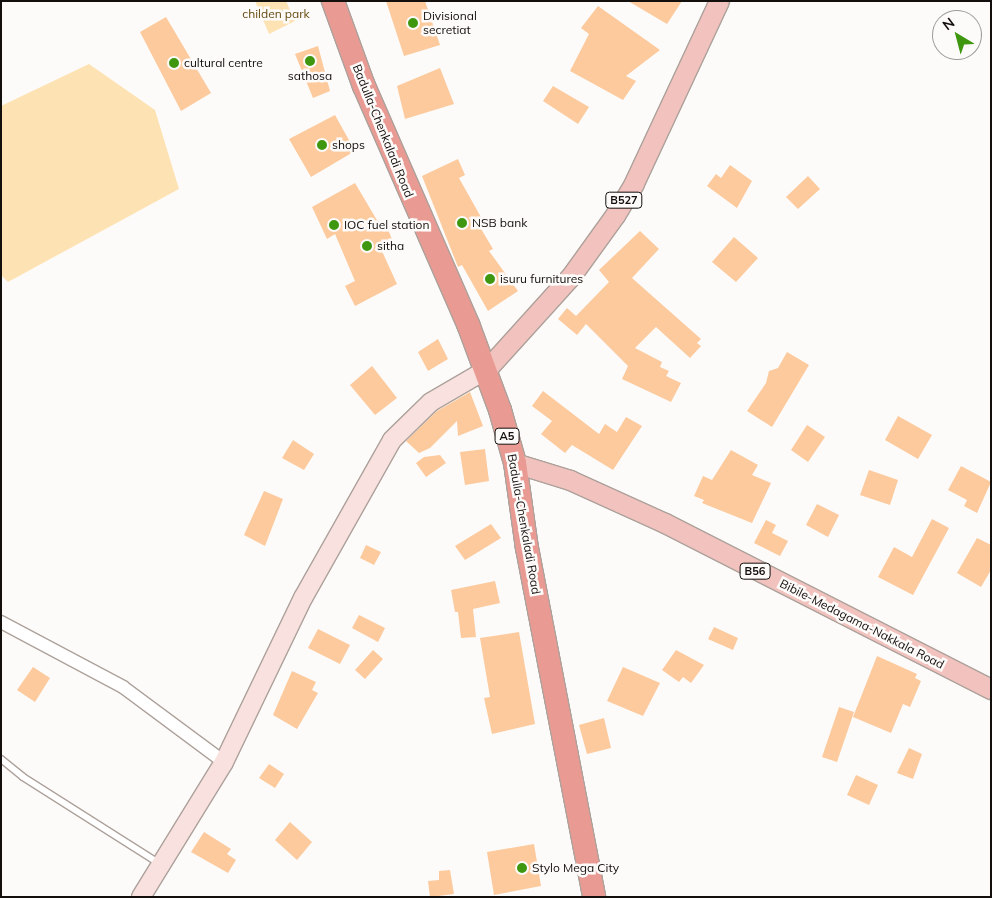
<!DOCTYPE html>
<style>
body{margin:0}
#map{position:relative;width:992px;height:898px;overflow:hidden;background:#fdfbf9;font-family:Mulish,sans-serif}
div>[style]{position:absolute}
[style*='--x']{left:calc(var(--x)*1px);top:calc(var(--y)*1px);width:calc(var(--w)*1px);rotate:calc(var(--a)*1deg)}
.green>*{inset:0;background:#fde3b3}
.building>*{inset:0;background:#fcca9d}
.roads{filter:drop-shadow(1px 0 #ada19b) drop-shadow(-1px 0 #ada19b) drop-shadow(0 1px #ada19b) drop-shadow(0 -1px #ada19b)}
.lane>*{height:6px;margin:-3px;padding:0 3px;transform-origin:3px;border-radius:3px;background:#fff}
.street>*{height:12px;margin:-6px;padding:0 6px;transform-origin:6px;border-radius:6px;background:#fff}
.secondary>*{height:18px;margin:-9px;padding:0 9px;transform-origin:9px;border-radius:9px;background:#f8e1df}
.primary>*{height:19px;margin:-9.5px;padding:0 9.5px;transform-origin:9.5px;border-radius:9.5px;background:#f2c3be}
.highway>*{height:22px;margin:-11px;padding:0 11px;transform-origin:11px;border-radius:11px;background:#e99b93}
.dots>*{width:14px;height:14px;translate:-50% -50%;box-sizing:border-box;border:2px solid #fdfbf9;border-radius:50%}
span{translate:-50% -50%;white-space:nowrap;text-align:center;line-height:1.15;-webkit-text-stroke:5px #fdfbf9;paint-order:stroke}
.shield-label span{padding:1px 4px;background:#fdfbf9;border:1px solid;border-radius:4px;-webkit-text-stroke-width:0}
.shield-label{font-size:11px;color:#130f0d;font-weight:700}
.park-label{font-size:12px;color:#654b12}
.poi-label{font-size:12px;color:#130f0d}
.left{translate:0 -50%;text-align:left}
.street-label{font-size:12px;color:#130f0d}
.frame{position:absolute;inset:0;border:2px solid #130f0d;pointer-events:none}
.north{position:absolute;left:932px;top:10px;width:50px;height:50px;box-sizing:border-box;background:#fdfbf9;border:1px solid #9f9d9b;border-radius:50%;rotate:323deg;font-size:14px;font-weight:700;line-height:20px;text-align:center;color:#130f0d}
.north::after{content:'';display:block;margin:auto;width:18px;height:22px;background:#3f9710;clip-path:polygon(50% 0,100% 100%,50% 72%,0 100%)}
</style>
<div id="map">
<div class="green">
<i style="clip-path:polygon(255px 1px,286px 1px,295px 21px,269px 34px)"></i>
<i style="clip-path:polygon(89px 64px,155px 110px,179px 189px,8px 282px,1px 275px,1px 106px)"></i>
</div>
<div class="building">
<i style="clip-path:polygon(386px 1px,425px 1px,440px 45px,404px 56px)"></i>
<i style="clip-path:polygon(628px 1px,682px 1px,667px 24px)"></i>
<i style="clip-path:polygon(598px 6px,660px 50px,626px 76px,636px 81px,623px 100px,570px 71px,589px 34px,581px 28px)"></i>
<i style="clip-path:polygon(166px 17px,211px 93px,181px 111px,140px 32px)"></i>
<i style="clip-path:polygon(318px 46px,330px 91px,313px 98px,295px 54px)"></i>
<i style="clip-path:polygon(440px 68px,454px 104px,405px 119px,397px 86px)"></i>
<i style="clip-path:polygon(553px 86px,589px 107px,578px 124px,543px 101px)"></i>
<i style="clip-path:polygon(335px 115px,355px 151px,311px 177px,289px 139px)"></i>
<i style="clip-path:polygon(458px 159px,465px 175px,459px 178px,482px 219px,477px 222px,493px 249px,489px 251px,518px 291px,488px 311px,462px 265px,458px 267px,422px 176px)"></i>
<i style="clip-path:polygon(730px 165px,752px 181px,737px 208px,707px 186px,716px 174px,721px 178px)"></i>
<i style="clip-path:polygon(808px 176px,820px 189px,798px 209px,786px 197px)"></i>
<i style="clip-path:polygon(355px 183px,381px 227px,386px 224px,393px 242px,381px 249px,397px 284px,355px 306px,345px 286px,355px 281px,335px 234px,327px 239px,312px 207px)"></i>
<i style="clip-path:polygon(640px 231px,659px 249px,632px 278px,701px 339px,697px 343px,701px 346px,690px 358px,656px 327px,635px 348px,662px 362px,660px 367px,669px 371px,666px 376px,681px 383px,671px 402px,622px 379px,628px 366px,586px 324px,577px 335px,558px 319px,567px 308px,576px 316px,609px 282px,599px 270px)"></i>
<i style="clip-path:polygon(734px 237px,758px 258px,736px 282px,712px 262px)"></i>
<i style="clip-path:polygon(438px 339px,448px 359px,428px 371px,418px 352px)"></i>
<i style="clip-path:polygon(787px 352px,809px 365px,772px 427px,747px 411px,766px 383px,769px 371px,778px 368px)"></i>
<i style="clip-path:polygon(372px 366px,397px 398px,375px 415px,350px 385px)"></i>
<i style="clip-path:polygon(543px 391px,599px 434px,605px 424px,617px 432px,626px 417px,642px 426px,613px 470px,572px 445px,565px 453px,541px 434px,552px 421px,532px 406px)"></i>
<i style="clip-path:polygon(470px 392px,483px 426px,458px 436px,457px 421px,430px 448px,419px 453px,406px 441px,437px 411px)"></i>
<i style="clip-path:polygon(898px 416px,932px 435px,918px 459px,885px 440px)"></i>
<i style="clip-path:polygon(807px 425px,825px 437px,808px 462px,791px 450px)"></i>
<i style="clip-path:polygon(293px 440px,314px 454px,304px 470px,282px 458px)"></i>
<i style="clip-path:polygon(485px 449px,489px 481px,465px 485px,460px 452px)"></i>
<i style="clip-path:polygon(731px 450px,758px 465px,752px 475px,771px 483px,752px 523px,702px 503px,704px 500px,694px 496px,703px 476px,712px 480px)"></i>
<i style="clip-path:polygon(440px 455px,446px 463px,426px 477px,416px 463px,424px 457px)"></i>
<i style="clip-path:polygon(961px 466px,991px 482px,977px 513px,964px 506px,967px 500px,948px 490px)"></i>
<i style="clip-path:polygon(869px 470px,898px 480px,890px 505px,860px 495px)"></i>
<i style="clip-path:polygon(264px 491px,283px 499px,265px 546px,244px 535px)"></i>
<i style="clip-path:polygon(817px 504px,839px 515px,828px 537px,806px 525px)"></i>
<i style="clip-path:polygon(932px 519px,949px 528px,913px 595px,878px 577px,894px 547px,912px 557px)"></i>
<i style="clip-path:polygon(766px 520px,776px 525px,772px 533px,788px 541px,780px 556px,754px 543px)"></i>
<i style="clip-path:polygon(491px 524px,501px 538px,465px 560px,455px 546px)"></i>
<i style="clip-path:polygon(977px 538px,991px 545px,991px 570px,981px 587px,957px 573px)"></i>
<i style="clip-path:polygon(366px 545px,381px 552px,374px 565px,360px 558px)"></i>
<i style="clip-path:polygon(495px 581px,500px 603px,473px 609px,476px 637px,461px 638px,458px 612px,455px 612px,451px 590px)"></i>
<i style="clip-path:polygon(359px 615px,385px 628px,378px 642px,352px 628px)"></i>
<i style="clip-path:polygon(714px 627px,738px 638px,733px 650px,708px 639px)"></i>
<i style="clip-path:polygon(318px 629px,350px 645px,340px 664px,308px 648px)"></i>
<i style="clip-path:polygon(519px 632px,535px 724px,492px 734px,484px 698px,490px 697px,480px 638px)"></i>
<i style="clip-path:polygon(373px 650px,383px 659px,365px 679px,355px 670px)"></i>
<i style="clip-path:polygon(676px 650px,704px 665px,691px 683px,683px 677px,679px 682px,662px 670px)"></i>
<i style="clip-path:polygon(877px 656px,917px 674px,915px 678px,921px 681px,910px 707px,903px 704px,891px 733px,853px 717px)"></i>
<i style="clip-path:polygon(33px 667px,50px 678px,35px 702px,17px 690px)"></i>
<i style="clip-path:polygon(623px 667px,660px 683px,643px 716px,607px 701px)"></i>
<i style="clip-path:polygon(292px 671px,316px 682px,312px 690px,318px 693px,297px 729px,273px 715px)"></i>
<i style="clip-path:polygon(839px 707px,854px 712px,837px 762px,822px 757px)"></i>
<i style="clip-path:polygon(604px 718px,611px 748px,587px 754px,579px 725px)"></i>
<i style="clip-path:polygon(909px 748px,922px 754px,913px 779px,897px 773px)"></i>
<i style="clip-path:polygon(269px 764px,284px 774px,275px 788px,259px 778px)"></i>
<i style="clip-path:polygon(856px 775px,878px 785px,869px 805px,847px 795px)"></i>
<i style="clip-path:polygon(290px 822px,312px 842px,297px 860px,275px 840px)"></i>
<i style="clip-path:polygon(204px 832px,231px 849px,227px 854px,236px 860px,228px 873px,191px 852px)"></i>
<i style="clip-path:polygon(534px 844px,541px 886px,494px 895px,487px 852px)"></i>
<i style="clip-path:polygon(450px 870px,454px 894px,430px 897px,428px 881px,439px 880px,439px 871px)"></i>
</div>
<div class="roads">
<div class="lane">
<i style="--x:1;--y:759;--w:28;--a:39"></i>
<i style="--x:23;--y:777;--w:162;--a:32.4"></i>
</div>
<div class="street">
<i style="--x:1;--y:622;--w:138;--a:28"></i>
<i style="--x:123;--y:687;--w:126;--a:36.6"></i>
</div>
<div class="secondary">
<i style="--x:141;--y:897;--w:158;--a:-58.4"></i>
<i style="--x:224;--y:762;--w:182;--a:-64.3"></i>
<i style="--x:303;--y:598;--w:181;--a:-60.6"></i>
<i style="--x:392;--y:440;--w:54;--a:-44.3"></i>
<i style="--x:431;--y:402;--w:64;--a:-30.2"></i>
</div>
<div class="primary">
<i style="--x:486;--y:370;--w:127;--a:-47.9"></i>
<i style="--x:571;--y:276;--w:75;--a:-54.2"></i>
<i style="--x:615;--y:215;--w:37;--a:-59"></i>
<i style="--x:634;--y:183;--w:201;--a:-65"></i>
<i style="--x:515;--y:463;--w:58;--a:17.2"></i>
<i style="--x:570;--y:480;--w:104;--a:24.4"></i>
<i style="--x:665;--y:523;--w:366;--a:27"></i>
</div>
<div class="highway">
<i style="--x:333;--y:1;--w:90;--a:70"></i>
<i style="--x:364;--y:86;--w:260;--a:66.4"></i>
<i style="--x:468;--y:324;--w:92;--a:69.6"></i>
<i style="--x:500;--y:410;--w:55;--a:74.2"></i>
<i style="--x:515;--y:463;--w:86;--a:82"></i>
<i style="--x:527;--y:548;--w:355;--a:79.1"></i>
</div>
</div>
<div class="dots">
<i style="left:413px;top:23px;background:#3f9710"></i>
<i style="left:310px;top:61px;background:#3f9710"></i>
<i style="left:174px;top:63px;background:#3f9710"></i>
<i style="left:322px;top:145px;background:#3f9710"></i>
<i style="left:462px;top:223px;background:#3f9710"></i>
<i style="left:334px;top:225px;background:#3f9710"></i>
<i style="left:367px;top:246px;background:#3f9710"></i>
<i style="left:490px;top:279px;background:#3f9710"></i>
<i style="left:522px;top:868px;background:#3f9710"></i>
</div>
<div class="shield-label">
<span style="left:624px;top:200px">B527</span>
<span style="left:507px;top:436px">A5</span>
<span style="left:755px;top:571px">B56</span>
</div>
<div class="park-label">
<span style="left:276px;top:14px">childen park</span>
</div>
<div class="poi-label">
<span class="left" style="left:423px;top:23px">Divisional<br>secretiat</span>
<span class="left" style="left:184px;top:63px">cultural centre</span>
<span style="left:310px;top:76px">sathosa</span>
<span class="left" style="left:332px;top:145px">shops</span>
<span class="left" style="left:472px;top:223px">NSB bank</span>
<span class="left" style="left:344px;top:225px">IOC fuel station</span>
<span class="left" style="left:377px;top:246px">sitha</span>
<span class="left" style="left:500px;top:279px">isuru furnitures</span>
<span class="left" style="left:532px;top:868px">Stylo Mega City</span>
</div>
<div class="street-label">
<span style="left:383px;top:131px;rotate:68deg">Badulla-Chenkaladi Road</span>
<span style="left:524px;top:524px;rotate:80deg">Badulla-Chenkaladi Road</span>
<span style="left:862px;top:624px;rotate:27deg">Bibile-Medagama-Nakkala Road</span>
</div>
<div class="frame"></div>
<div class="north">N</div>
</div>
